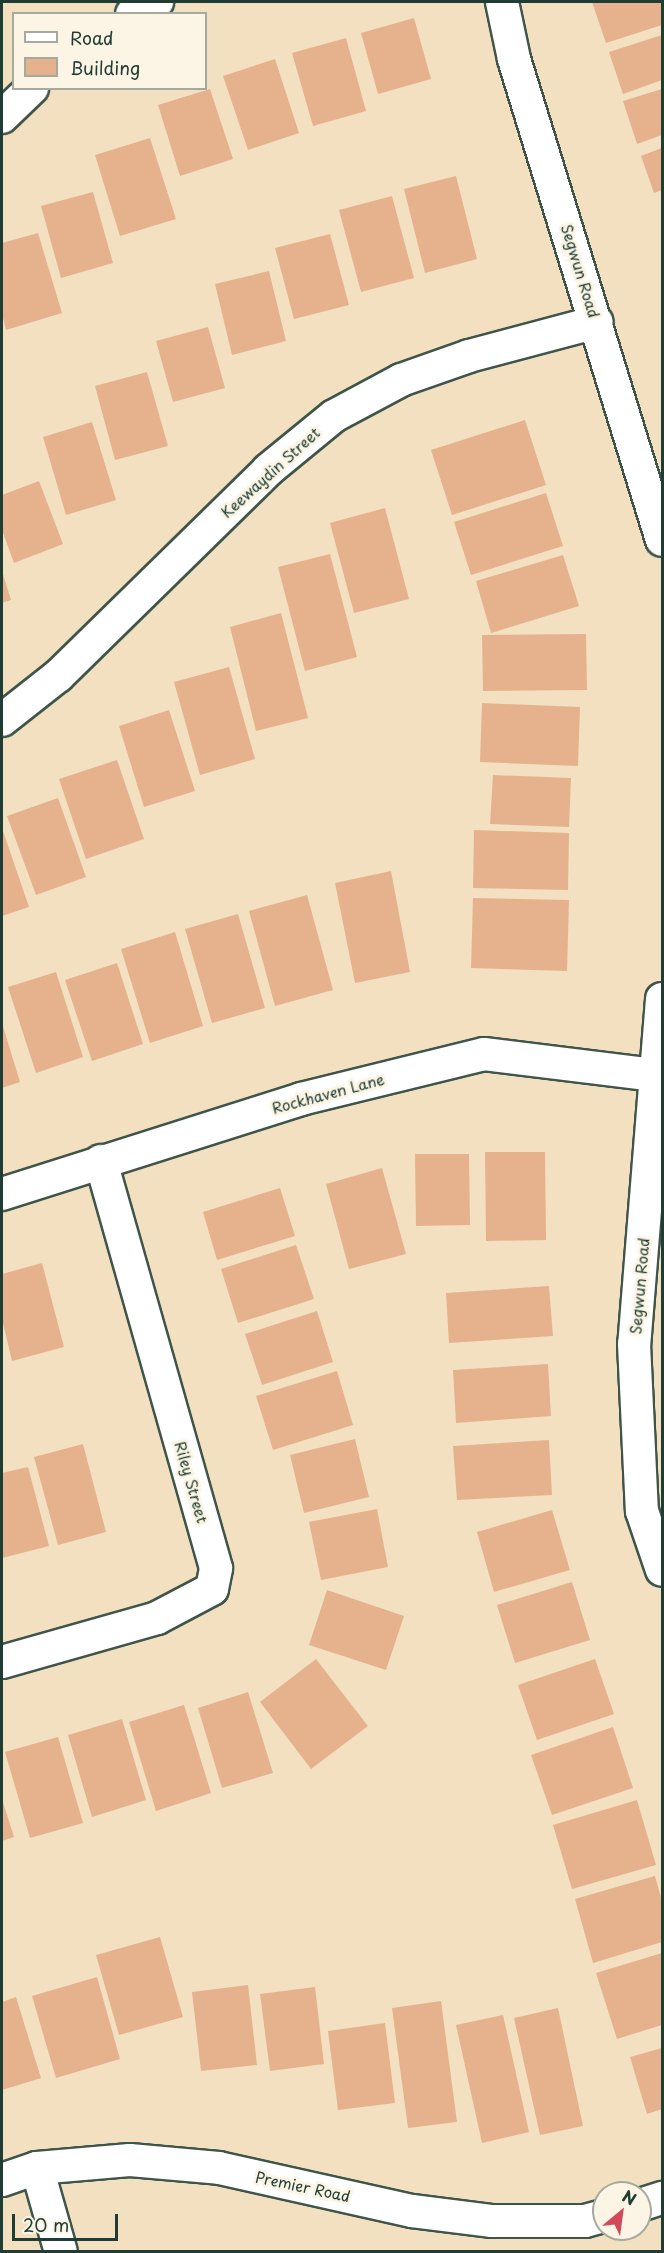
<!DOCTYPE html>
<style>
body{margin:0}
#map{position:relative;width:664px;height:2253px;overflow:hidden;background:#f2e0c1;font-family:"Playpen Sans",sans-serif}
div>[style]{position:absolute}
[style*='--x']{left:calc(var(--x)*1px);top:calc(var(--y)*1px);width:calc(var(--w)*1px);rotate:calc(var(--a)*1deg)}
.building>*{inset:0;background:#e6b28d}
.roads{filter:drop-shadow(2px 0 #3f5549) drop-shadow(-2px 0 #3f5549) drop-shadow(0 2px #3f5549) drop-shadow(0 -2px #3f5549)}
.street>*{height:32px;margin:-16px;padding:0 16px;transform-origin:16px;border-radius:16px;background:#fff}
span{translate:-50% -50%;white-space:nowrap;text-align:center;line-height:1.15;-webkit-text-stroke:6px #fcf5e5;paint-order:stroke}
.street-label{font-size:15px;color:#1f3d34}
.frame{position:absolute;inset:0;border:3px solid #1f3d34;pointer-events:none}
.legend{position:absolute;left:12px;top:12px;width:195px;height:78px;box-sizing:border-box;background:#fcf5e5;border:2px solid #a4ab9e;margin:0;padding:8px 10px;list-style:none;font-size:18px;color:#1f3d34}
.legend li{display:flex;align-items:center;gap:12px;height:30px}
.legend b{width:30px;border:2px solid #a4ab9e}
.north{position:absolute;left:592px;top:2181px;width:60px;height:60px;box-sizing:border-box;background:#fcf5e5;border:2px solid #a4ab9e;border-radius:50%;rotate:29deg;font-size:16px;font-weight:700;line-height:24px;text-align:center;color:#1f3d34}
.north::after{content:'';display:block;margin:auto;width:21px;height:27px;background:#d1495b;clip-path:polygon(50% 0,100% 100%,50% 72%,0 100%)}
.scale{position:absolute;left:12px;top:2214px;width:106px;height:27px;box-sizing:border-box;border:3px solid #1f3d34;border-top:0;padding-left:8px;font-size:18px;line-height:21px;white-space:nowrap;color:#1f3d34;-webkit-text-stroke:4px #fcf5e5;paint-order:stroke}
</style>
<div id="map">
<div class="building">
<i style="clip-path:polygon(592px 2px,662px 2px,662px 25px,606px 43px)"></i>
<i style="clip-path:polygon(414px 18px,431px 79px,378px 94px,361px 33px)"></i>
<i style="clip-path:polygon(662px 35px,662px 80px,623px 94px,609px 52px)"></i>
<i style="clip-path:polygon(346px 38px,366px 111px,313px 126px,292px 53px)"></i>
<i style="clip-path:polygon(275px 59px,299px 133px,248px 150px,223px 76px)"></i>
<i style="clip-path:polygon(210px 89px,233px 159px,180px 176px,158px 105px)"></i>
<i style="clip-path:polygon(662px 89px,662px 135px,637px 144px,623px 101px)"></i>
<i style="clip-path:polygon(150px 138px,176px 219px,120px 236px,95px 155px)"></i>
<i style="clip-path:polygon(662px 148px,662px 190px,654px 193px,641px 156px)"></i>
<i style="clip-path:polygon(456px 176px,477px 259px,425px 273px,404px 189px)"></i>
<i style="clip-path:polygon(93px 192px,113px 263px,61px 278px,41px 206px)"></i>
<i style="clip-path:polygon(392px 196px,414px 278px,361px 292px,339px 210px)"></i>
<i style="clip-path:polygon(38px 233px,62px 313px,6px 330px,2px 314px,2px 243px)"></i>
<i style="clip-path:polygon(330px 234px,349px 305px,294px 319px,275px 248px)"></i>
<i style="clip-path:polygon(269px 271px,286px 341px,232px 355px,215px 284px)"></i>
<i style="clip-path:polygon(208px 327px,225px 388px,173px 402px,156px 341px)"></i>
<i style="clip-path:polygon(147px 372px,168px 446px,115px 460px,95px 386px)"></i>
<i style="clip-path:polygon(525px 420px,546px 485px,452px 515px,431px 450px)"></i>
<i style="clip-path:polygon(92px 422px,116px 500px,66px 515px,43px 437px)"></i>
<i style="clip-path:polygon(39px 481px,63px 544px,14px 563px,2px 530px,2px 495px)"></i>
<i style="clip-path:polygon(546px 493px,563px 546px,471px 575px,454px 522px)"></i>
<i style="clip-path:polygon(385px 508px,409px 599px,354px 613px,330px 523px)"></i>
<i style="clip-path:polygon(330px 554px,357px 657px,305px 671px,278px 567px)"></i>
<i style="clip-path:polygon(563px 555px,579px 606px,491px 633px,476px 581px)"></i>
<i style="clip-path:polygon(2px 571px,11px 600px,2px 603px)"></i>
<i style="clip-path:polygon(281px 613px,308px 718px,256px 731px,230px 627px)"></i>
<i style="clip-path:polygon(586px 634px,587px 690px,483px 691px,482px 635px)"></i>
<i style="clip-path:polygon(229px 667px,255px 759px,200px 775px,174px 682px)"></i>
<i style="clip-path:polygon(482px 703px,580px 707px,578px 766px,480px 762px)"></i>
<i style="clip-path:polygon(169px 710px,195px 791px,144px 807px,119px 726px)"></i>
<i style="clip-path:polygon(117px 760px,144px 839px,86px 859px,59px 779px)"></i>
<i style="clip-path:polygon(493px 775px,571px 778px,569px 827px,490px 824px)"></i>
<i style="clip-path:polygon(58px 798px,86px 877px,36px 895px,7px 816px)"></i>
<i style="clip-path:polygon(2px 828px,29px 907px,2px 916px)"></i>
<i style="clip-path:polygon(474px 830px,569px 833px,568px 890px,473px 888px)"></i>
<i style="clip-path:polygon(391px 871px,410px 972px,355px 983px,335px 883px)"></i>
<i style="clip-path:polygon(307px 895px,333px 990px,275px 1006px,249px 911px)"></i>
<i style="clip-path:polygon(473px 898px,569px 900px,567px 971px,471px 968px)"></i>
<i style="clip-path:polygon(238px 914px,265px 1008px,212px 1023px,185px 929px)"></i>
<i style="clip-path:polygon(175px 932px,203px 1026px,150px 1043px,121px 949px)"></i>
<i style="clip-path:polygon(117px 963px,143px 1044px,92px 1061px,65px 980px)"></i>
<i style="clip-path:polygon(56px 972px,83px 1057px,36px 1073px,8px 987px)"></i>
<i style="clip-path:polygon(2px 1023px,20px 1082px,2px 1088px)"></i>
<i style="clip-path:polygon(485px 1152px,545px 1152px,546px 1240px,486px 1241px)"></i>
<i style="clip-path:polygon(415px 1154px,469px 1154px,470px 1225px,416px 1226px)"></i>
<i style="clip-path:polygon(382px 1168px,406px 1254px,349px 1269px,326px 1184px)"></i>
<i style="clip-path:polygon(280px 1188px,295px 1236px,217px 1260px,203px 1212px)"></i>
<i style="clip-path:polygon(296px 1245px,314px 1299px,238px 1323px,221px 1269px)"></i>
<i style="clip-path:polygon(42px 1263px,64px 1347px,12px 1361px,2px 1319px,2px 1274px)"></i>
<i style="clip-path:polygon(549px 1286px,553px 1336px,449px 1343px,446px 1293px)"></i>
<i style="clip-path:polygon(317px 1311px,333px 1362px,262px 1385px,245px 1334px)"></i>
<i style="clip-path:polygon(548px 1364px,551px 1416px,456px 1423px,453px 1370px)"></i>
<i style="clip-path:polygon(337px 1371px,353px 1425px,273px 1450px,256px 1396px)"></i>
<i style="clip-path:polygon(355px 1439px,369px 1497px,304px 1513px,290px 1455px)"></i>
<i style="clip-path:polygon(549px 1440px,552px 1495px,457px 1500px,453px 1446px)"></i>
<i style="clip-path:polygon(83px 1444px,106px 1532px,58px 1545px,34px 1457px)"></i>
<i style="clip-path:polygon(28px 1467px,49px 1546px,2px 1558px,2px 1473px)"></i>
<i style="clip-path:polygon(377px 1509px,388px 1567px,321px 1580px,309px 1522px)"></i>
<i style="clip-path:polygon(552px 1510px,570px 1570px,494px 1592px,477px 1532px)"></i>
<i style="clip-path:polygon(572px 1582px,590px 1640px,515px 1663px,497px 1605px)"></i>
<i style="clip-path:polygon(327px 1590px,404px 1616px,386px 1670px,309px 1645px)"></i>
<i style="clip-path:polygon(316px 1659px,368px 1726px,311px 1769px,260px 1702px)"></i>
<i style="clip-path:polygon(595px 1659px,614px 1714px,537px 1740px,518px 1685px)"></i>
<i style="clip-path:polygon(248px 1692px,273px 1773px,222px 1788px,198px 1708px)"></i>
<i style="clip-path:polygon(184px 1705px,211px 1793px,156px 1811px,129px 1722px)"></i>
<i style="clip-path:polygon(122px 1719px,146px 1800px,92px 1817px,68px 1735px)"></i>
<i style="clip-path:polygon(613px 1727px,633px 1788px,552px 1815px,531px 1755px)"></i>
<i style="clip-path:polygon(58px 1737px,83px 1823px,30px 1838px,5px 1752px)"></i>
<i style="clip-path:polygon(2px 1799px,14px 1837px,2px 1841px)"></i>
<i style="clip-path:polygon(637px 1800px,656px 1865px,572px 1889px,553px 1825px)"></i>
<i style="clip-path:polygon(655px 1876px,662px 1901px,662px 1942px,593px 1963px,575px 1899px)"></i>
<i style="clip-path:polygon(160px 1937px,183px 2017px,119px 2035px,96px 1955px)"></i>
<i style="clip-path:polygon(662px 1953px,662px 2025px,617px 2039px,596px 1973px)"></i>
<i style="clip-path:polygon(97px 1977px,120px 2059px,56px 2078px,32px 1996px)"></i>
<i style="clip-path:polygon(248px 1985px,257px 2065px,201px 2071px,192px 1992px)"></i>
<i style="clip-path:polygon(315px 1987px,324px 2064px,270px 2071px,260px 1994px)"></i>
<i style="clip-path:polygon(16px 1997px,41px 2078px,2px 2090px,2px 2002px)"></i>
<i style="clip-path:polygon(441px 2001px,457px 2122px,408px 2128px,392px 2008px)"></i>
<i style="clip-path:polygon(558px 2008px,583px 2126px,540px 2135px,514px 2018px)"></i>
<i style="clip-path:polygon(503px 2015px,529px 2132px,482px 2143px,456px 2025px)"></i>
<i style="clip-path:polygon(385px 2023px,395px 2103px,338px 2110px,328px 2031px)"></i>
<i style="clip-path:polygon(662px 2048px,662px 2109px,647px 2114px,630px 2057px)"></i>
</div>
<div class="roads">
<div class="street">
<i style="--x:502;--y:2;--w:58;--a:78.1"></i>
<i style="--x:514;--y:59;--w:503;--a:72.9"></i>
<i style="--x:132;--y:14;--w:28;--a:-26"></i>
<i style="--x:2;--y:117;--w:42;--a:-44"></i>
<i style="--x:2;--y:720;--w:71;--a:-38.2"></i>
<i style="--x:58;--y:676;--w:294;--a:-44.4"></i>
<i style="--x:268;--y:470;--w:85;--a:-39.3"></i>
<i style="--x:334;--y:416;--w:76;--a:-28.2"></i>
<i style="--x:401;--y:380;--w:72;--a:-19.4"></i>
<i style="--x:469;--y:356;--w:132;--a:-14.9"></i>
<i style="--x:662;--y:999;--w:346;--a:94.6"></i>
<i style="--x:634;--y:1344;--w:167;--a:87.3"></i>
<i style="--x:642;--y:1511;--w:62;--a:71.3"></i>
<i style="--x:2;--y:1194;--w:314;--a:-17.6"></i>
<i style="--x:301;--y:1099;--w:188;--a:-13.8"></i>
<i style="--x:484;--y:1054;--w:179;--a:7"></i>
<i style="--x:2;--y:1662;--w:161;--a:-15.8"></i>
<i style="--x:157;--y:1618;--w:62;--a:-27.8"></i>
<i style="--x:212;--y:1589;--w:21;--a:-79"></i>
<i style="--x:216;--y:1568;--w:423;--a:-105.8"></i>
<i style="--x:37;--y:2168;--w:87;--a:74.1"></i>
<i style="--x:2;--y:2180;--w:37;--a:-19"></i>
<i style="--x:37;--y:2168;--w:93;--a:-4.9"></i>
<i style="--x:130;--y:2160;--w:89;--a:5.1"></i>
<i style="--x:219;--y:2168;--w:198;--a:12.6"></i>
<i style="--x:412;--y:2211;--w:81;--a:7.1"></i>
<i style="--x:492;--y:2221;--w:93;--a:0"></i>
<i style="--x:585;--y:2221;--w:20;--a:-15"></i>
<i style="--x:640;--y:2205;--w:23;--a:-18"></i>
</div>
</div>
<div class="street-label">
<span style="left:581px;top:271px;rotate:73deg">Segwun Road</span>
<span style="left:270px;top:472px;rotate:-42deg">Keewaydin Street</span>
<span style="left:328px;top:1093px;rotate:-15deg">Rockhaven Lane</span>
<span style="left:639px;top:1286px;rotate:-85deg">Segwun Road</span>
<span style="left:192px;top:1482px;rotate:74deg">Riley Street</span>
<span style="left:303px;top:2186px;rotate:12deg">Premier Road</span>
</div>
<div class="frame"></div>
<ul class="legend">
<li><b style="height:8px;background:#fff"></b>Road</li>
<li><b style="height:16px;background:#e6b28d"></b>Building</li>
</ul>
<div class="north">N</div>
<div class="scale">20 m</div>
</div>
